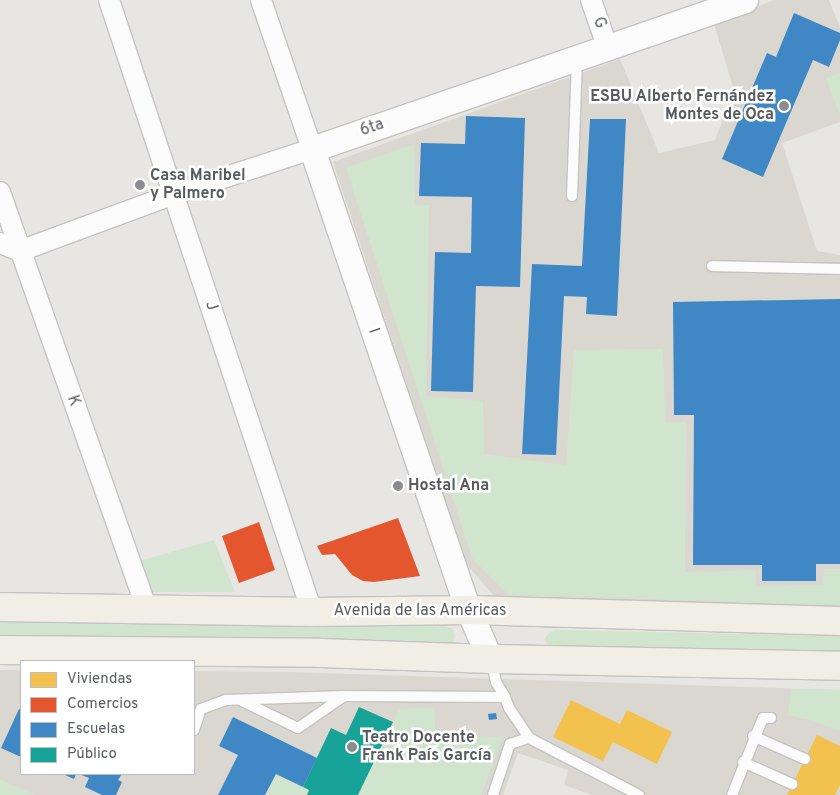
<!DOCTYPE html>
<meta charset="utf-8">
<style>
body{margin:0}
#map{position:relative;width:840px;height:795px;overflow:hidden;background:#e8e6e2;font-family:Overpass,sans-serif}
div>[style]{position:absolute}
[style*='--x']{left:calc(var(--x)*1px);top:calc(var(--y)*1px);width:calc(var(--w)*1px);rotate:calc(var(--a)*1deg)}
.education>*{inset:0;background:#dad7d1}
.green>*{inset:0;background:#d1e4cd}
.homes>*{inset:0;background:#f2c14e}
.shops>*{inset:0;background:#e4572e}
.schools>*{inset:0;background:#3f88c5}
.public>*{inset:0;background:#17a398}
.roads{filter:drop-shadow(1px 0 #c3c3c2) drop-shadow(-1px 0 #c3c3c2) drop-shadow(0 1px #c3c3c2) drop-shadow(0 -1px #c3c3c2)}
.service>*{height:10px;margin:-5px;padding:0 5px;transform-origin:5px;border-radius:5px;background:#fcfbfb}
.minor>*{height:20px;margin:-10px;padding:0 10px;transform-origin:10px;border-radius:10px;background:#fcfbfb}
.tertiary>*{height:25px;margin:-12.5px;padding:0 12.5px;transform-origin:12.5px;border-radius:12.5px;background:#fcfbfb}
.primary>*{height:28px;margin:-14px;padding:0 14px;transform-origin:14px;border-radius:14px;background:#f1eee5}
.dots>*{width:14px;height:14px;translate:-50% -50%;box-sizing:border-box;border:2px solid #fff;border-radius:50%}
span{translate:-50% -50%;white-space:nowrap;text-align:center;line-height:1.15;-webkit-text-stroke:5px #fff;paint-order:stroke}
.street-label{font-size:16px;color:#585c60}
.poi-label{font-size:16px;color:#585c60;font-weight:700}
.right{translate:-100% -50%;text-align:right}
.left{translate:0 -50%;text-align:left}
.legend{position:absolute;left:20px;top:660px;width:175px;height:115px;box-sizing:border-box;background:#fff;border:1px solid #bcbebf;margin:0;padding:6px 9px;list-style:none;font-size:15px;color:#585c60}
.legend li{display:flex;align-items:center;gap:10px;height:25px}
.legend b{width:25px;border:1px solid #bcbebf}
</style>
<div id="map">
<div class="education">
<i style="clip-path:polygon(774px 0,829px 0,840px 27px,840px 122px,782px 143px,817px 251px,840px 255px,840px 616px,502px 605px,466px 564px,333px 162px,620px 59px,659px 153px,715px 140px,734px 90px,714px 24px)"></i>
<i style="clip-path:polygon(0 670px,21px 670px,21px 774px,194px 774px,194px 671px,289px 672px,840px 690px,840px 795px,592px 795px,564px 785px,568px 770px,518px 753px,503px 795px,0 795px)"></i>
</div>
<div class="green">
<i style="clip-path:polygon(840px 73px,840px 113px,839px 113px,826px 78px)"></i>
<i style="clip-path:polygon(414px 144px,415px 205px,429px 205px,426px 396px,483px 401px,484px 454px,566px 465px,574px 350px,663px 349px,665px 422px,686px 422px,685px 572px,755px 570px,756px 586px,823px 585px,824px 569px,840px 569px,840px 605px,509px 595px,472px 558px,346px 168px)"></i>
<i style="clip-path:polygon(214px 540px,235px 592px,153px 592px,139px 561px)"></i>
<i style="clip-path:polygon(0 621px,445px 626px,452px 629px,455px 636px,451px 645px,0 642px)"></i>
<i style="clip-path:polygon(555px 630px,840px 636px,840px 657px,548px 648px,545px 638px,549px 633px)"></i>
<i style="clip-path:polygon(791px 689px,840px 690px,840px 731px,810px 720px,788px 715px)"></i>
<i style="clip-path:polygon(434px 707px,436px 739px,503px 736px,481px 795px,358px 795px,399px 709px)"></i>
<i style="clip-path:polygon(276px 774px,309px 790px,307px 795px,265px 795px)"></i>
<i style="clip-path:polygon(0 779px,34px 795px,0 795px)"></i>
</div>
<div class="homes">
<i style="clip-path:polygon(571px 700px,620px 724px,627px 710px,672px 732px,657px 764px,613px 742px,603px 761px,553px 737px)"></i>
<i style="clip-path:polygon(817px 735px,840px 746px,840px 785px,835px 795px,787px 795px)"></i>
</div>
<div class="shops">
<i style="clip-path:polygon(398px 518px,420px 576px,374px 582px,363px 581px,352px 575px,335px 554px,322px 555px,317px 546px)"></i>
<i style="clip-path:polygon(259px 522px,275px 570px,239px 583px,222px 536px)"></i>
</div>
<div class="schools">
<i style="clip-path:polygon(794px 13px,840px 33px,840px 40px,829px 67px,813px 60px,763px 177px,722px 159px,767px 53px,776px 57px)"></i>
<i style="clip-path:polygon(466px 116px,525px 118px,520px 287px,476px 286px,473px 392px,431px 391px,435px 252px,471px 253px,472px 197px,419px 196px,421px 143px,465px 144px)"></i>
<i style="clip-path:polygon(590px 119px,626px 119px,617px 316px,586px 314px,587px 297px,564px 296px,556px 455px,522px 454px,532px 264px,582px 266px)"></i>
<i style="clip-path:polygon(840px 299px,840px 564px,816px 564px,816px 581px,762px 581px,762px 565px,693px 565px,694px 415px,674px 415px,673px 302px)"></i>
<i style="clip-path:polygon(19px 709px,21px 710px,21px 757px,1px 748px)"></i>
<i style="clip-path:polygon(496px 713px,497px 719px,489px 720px,488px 714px)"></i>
<i style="clip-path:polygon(233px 717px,317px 758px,303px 787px,276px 774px,265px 795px,218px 795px,238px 755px,219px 746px)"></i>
<i style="clip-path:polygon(63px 774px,76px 774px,74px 779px)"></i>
<i style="clip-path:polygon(79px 774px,122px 774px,118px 780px,122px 782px,116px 795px,102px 795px,85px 787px,89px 778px)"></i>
</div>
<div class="public">
<i style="clip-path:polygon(359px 707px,393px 722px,358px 795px,307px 795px,309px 790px,303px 787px,331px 728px,346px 735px)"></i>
</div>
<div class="roads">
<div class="service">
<i style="--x:572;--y:196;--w:136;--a:-87.9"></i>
<i style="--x:712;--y:266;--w:128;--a:1.3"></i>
<i style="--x:491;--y:660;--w:23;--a:77"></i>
<i style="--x:496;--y:682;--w:17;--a:59"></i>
<i style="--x:242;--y:701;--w:62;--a:25.7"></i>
<i style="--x:298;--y:728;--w:56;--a:-34.8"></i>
<i style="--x:194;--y:730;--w:22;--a:-72"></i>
<i style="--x:201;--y:709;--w:27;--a:-20"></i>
<i style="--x:226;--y:700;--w:118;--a:-1.9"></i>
<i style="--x:344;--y:696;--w:161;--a:0.4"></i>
<i style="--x:505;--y:697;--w:12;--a:70"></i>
<i style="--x:509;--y:708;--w:36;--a:56"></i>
<i style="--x:529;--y:738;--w:124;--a:27.4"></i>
<i style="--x:753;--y:736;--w:57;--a:23.9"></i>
<i style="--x:743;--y:762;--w:54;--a:24.2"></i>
<i style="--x:493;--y:795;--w:54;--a:-71.6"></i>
<i style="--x:510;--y:744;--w:20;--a:-18"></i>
<i style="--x:732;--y:795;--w:83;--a:-68.1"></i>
<i style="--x:763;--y:718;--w:8;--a:0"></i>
</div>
<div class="minor">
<i style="--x:109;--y:0;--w:645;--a:71.65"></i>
<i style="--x:591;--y:0;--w:49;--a:70.8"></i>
<i style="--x:0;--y:192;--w:442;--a:70.6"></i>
<i style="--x:0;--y:243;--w:22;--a:22"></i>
<i style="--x:20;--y:251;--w:164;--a:-20.3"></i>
<i style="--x:174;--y:194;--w:145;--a:-18.1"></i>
<i style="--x:312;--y:149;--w:157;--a:-108.9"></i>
</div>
<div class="tertiary">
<i style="--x:490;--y:659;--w:60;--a:-113.6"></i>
<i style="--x:466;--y:604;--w:480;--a:-108.7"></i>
<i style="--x:312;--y:149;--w:458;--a:-19"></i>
</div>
<div class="primary">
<i style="--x:0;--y:607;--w:312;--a:0.9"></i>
<i style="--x:312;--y:612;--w:158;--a:-0.7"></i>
<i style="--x:470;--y:610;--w:370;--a:1.7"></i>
<i style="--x:0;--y:650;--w:320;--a:0.5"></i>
<i style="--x:320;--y:653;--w:170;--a:2"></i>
<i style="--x:490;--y:659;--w:350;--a:1.1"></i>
</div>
</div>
<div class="dots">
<i style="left:784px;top:106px;background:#8a8c8e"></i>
<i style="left:140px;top:185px;background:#8a8c8e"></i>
<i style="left:398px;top:486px;background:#8a8c8e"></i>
<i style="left:352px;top:747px;background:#8a8c8e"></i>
</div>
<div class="street-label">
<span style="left:599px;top:23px;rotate:70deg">G</span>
<span style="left:372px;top:128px;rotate:-19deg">6ta</span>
<span style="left:211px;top:306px;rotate:72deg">J</span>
<span style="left:373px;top:331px;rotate:71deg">I</span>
<span style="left:73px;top:401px;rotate:71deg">K</span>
<span style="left:420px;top:611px">Avenida de las Américas</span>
</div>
<div class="poi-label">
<span class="right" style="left:774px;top:106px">ESBU Alberto Fernández<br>Montes de Oca</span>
<span class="left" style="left:150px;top:185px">Casa Maribel<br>y Palmero</span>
<span class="left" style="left:408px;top:486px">Hostal Ana</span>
<span class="left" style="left:362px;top:747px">Teatro Docente<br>Frank País García</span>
</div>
<ul class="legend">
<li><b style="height:14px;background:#f2c14e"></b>Viviendas</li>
<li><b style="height:14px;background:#e4572e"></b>Comercios</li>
<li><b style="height:14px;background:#3f88c5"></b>Escuelas</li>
<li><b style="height:14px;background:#17a398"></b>Público</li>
</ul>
</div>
